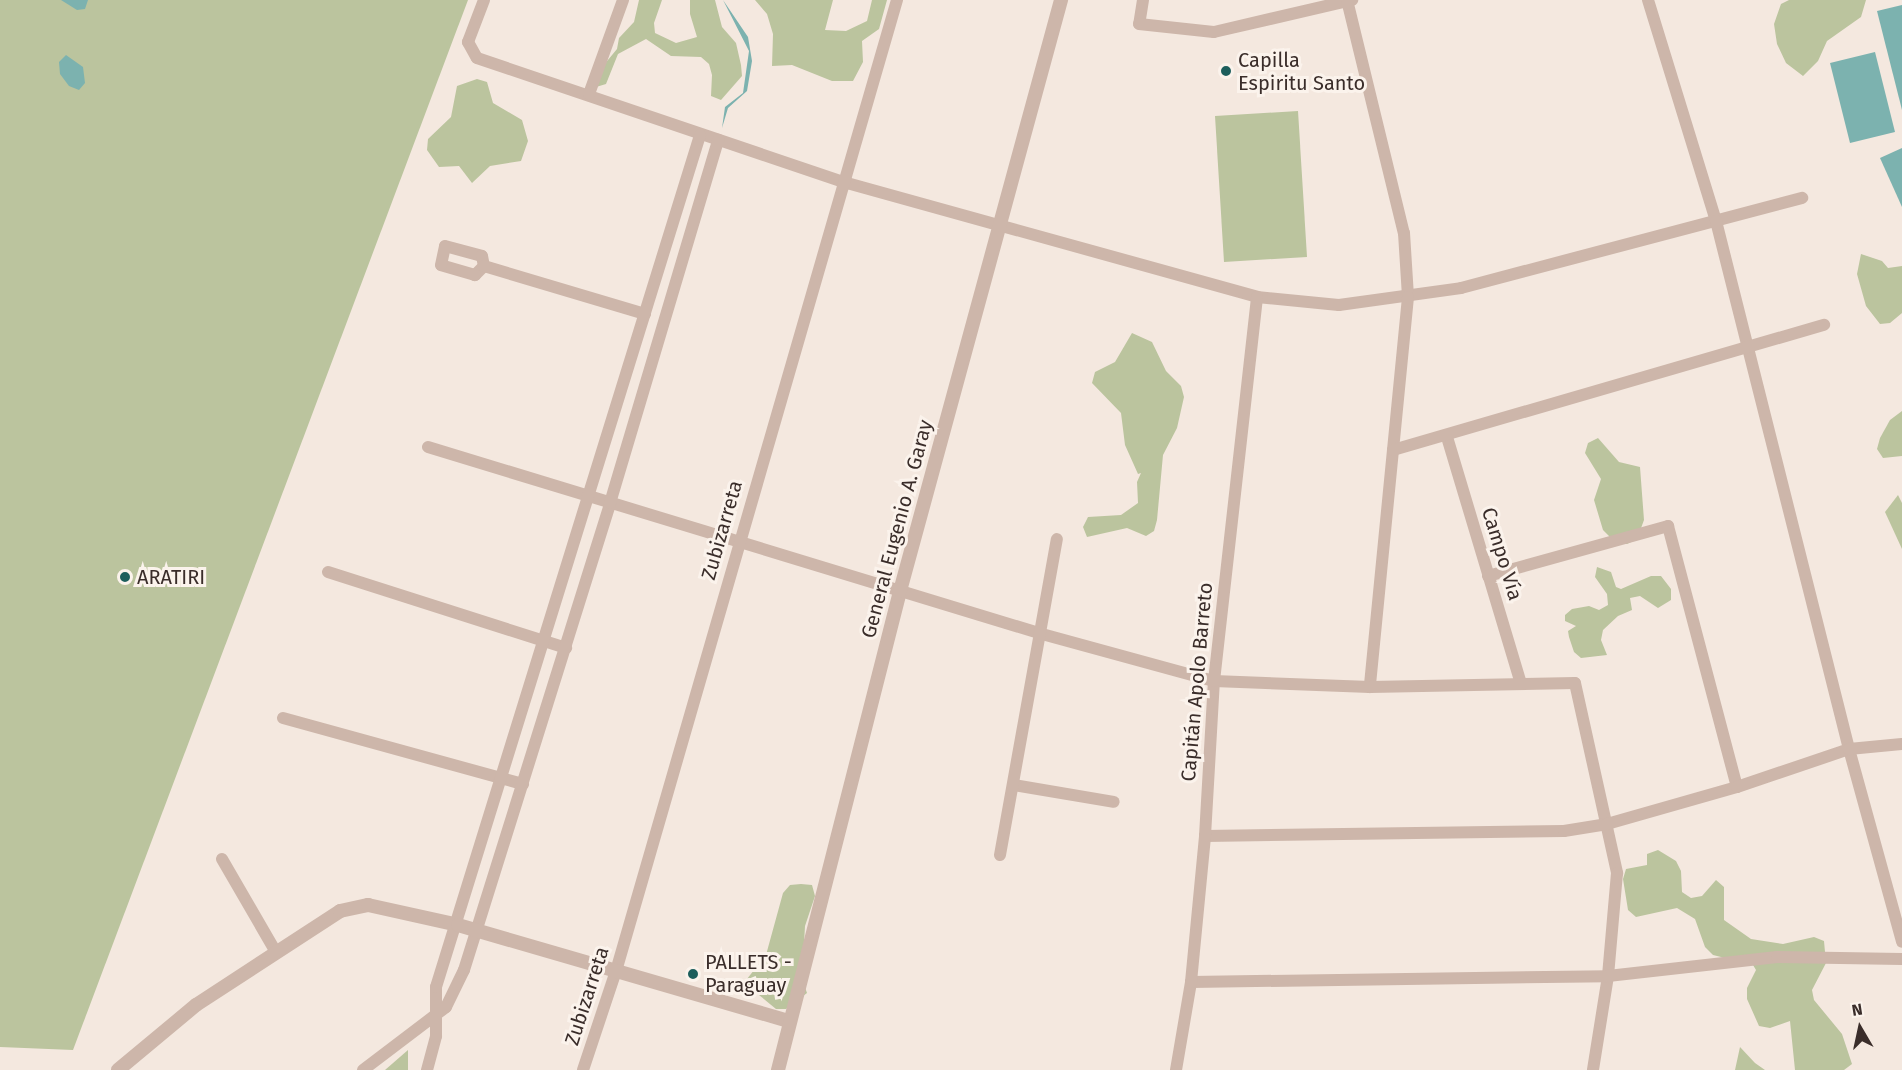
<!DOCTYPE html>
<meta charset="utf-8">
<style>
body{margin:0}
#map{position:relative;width:1902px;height:1070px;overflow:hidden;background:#f4e8df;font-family:"Fira Sans",sans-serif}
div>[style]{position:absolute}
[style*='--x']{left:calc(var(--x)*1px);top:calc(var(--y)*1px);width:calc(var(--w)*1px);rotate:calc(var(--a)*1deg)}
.green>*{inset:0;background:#bbc49e}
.water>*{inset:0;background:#7cb2af}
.minor>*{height:12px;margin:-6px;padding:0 6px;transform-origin:6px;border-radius:6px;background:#cdb6aa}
.tertiary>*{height:14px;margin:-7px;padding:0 7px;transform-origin:7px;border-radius:7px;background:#cdb6aa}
.dots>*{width:16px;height:16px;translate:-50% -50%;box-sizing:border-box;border:3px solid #fbf3ec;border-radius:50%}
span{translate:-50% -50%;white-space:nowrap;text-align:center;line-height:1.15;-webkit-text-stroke:6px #fbf3ec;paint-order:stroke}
.poi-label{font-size:20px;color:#3a2d2a}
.left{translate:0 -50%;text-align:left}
.street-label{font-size:20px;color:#3a2d2a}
.north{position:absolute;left:1830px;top:998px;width:60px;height:60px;-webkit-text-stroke:4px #fbf3ec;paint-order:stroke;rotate:351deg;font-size:16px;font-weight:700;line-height:24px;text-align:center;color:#3a2d2a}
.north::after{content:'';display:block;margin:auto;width:21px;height:27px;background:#3a2d2a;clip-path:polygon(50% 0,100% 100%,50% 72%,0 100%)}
</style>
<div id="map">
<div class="green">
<i style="clip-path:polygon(0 0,468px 0,73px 1050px,0 1047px)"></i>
<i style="clip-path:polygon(639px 0,662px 0,654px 23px,655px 33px,676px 43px,697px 37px,690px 14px,690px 0,715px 0,722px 27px,736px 43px,741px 65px,742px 76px,721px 100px,711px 96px,712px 75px,709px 64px,701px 57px,671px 56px,646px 39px,618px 54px,606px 84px,596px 87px,603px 66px,617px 49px,619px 38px,634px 22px)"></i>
<i style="clip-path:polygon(755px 0,833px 0,825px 30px,846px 31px,867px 21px,872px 0,887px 0,879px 29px,862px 41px,863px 62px,853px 81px,832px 81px,792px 65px,772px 66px,773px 34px,767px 14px)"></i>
<i style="clip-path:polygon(1789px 0,1866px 0,1861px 17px,1827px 41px,1818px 61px,1803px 76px,1786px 63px,1777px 44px,1774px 24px,1781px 4px)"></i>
<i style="clip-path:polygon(477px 79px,487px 82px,493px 103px,522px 120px,528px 141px,521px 161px,490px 166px,472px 183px,459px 166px,439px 167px,427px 150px,428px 139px,451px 117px,457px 86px)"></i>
<i style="clip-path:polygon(1298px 111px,1307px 257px,1224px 262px,1215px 116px)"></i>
<i style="clip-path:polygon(1861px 254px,1882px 261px,1888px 268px,1902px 266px,1902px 313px,1890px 323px,1880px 324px,1866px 306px,1857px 274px)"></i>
<i style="clip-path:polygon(1132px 333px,1152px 342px,1166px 371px,1181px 386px,1184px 397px,1177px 428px,1163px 455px,1157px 520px,1154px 531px,1146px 536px,1127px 528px,1087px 537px,1083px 527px,1088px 517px,1121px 515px,1138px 503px,1137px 482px,1141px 473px,1138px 474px,1125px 445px,1121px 413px,1092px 383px,1095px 372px,1115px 362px)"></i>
<i style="clip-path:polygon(1902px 411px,1902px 456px,1883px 458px,1877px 449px,1880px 438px,1890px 420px)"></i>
<i style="clip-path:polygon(1598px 438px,1619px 462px,1640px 467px,1644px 520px,1637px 539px,1627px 544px,1616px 543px,1603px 530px,1594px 500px,1601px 479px,1585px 453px,1588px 443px)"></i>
<i style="clip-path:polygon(1898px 495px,1902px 503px,1902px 549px,1885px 512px)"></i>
<i style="clip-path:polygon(1597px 567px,1611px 572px,1616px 587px,1621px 589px,1651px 576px,1661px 576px,1671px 589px,1671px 600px,1658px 608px,1640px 596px,1630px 598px,1632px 610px,1618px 616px,1603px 630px,1601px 640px,1607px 655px,1581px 658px,1574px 652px,1569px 637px,1568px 631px,1576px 626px,1565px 621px,1565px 615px,1572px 609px,1589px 606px,1599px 610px,1608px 605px,1607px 594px,1595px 577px)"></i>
<i style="clip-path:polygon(1658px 850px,1676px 861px,1681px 871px,1682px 892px,1691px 898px,1702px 896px,1716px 880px,1724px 887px,1724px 920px,1751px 939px,1783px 944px,1814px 937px,1824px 941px,1826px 963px,1812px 990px,1814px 1000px,1842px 1034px,1852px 1064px,1844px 1070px,1795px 1070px,1790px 1021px,1770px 1028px,1759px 1026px,1747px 999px,1747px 988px,1756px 970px,1753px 965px,1713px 955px,1705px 947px,1695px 919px,1677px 908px,1636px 917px,1628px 910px,1623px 879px,1626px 869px,1647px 865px,1647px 854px)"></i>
<i style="clip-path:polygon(801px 884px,812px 885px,815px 896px,805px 926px,802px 979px,807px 993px,786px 1009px,776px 1009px,759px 995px,739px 989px,766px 955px,783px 893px,790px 885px)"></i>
<i style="clip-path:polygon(1740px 1047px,1755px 1063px,1765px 1070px,1735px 1070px)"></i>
<i style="clip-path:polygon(408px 1050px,408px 1070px,385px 1070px)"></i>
</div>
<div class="water">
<i style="clip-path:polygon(61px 0,88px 0,85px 9px,77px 10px)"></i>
<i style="clip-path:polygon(723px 0,748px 37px,752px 61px,747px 91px,728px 108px,722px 128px,725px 107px,743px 93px,749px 51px)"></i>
<i style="clip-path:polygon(1902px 5px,1902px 110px,1877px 11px)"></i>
<i style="clip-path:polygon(1875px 52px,1895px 132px,1850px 143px,1830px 63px)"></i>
<i style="clip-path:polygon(66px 55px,83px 67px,85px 83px,79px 90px,69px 86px,60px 74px,59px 62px)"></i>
<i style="clip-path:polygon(1902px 148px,1902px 207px,1880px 158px)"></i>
</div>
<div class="minor">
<i style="--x:484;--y:0;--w:45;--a:110.9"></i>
<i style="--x:468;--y:42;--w:18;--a:61"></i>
<i style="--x:477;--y:58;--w:391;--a:18.7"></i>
<i style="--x:847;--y:183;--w:426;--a:15.5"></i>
<i style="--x:1257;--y:297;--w:82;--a:5.6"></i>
<i style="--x:1339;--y:305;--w:123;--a:-7.9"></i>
<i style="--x:1461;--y:288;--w:353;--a:-14.8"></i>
<i style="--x:1143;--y:0;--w:24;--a:99"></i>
<i style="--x:1139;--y:24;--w:75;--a:6.1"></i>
<i style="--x:1214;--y:32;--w:142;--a:-13.1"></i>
<i style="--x:1347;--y:0;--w:240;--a:76.3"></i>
<i style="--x:1404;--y:233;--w:64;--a:86.4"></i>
<i style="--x:1408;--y:297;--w:392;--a:95.6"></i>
<i style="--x:1648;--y:0;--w:231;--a:72.9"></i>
<i style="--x:1716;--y:221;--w:544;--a:75.86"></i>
<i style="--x:1849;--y:749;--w:200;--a:74.6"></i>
<i style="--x:589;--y:94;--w:100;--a:-70.1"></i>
<i style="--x:445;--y:246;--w:38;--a:15"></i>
<i style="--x:482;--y:256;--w:10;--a:79"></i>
<i style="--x:484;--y:266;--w:13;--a:135"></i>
<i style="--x:475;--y:275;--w:35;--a:-164"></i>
<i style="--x:441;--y:265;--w:19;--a:-78"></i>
<i style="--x:484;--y:266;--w:168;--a:16.6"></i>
<i style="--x:1447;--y:437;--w:257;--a:73.3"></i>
<i style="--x:428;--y:447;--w:642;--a:16.94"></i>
<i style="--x:1042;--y:634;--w:178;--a:15.3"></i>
<i style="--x:1214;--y:681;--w:156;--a:2.2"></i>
<i style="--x:1370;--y:687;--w:205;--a:-1.1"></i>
<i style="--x:1575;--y:683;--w:195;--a:77.5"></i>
<i style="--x:1617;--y:873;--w:103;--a:95"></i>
<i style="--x:1608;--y:976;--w:95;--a:99.1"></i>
<i style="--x:1393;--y:450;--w:449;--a:-16.2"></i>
<i style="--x:328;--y:572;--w:250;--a:17.7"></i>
<i style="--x:1488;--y:576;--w:187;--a:-15.5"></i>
<i style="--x:1668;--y:526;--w:270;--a:75.2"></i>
<i style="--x:283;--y:718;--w:249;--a:15.4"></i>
<i style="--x:1014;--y:785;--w:101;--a:9.6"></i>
<i style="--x:1205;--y:836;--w:359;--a:-0.8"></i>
<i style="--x:1564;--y:831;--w:44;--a:-9.2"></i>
<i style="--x:1607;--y:824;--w:135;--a:-15.9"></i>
<i style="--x:1737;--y:787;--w:118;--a:-18.7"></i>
<i style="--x:1849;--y:749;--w:53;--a:-5.4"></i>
<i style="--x:1000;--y:855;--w:321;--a:-79.8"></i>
<i style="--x:222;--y:859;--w:108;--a:59.9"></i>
<i style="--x:1191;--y:982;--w:417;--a:-0.8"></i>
<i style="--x:1608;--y:976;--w:170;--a:-6.4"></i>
<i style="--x:1777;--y:957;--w:125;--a:0.9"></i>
<i style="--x:363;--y:1070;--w:104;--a:-37.2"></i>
<i style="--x:446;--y:1007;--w:41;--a:-64.1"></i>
<i style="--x:464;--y:970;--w:489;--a:-72.6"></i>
<i style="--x:610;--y:503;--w:379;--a:-73.4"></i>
<i style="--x:427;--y:1070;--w:35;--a:-75"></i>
<i style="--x:436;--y:1036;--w:49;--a:-90"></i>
<i style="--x:436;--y:987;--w:892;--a:-72.78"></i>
<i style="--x:583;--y:1070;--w:104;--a:-71.6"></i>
<i style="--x:616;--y:971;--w:1011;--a:-73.86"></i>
<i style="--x:1176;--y:1070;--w:89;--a:-80.3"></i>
<i style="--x:1191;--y:982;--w:147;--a:-84.5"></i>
<i style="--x:1205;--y:836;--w:155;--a:-86.7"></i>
<i style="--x:1214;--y:681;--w:386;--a:-83.6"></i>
</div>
<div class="tertiary">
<i style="--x:118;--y:1070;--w:102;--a:-39.8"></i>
<i style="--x:196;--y:1005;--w:172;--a:-33.1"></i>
<i style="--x:340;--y:911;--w:29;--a:-12"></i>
<i style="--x:368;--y:905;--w:92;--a:12.5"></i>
<i style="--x:458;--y:925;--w:345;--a:16.2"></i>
<i style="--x:778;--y:1070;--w:494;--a:-75.7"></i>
<i style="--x:900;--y:591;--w:613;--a:-74.76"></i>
</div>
<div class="dots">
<i style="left:1226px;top:71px;background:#1d5e5c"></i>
<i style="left:125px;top:577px;background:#1d5e5c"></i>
<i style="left:693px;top:974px;background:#1d5e5c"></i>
</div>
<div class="poi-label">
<span class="left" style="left:1238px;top:72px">Capilla<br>Espiritu Santo</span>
<span class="left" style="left:137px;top:577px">ARATIRI</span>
<span class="left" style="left:705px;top:974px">PALLETS -<br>Paraguay</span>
</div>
<div class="street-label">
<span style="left:897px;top:529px;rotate:-75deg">General Eugenio A. Garay</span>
<span style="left:722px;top:530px;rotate:-74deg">Zubizarreta</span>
<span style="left:1502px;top:554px;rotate:73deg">Campo Vía</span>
<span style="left:1197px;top:682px;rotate:-85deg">Capitán Apolo Barreto</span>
<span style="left:587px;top:996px;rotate:-72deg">Zubizarreta</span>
</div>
<div class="north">N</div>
</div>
